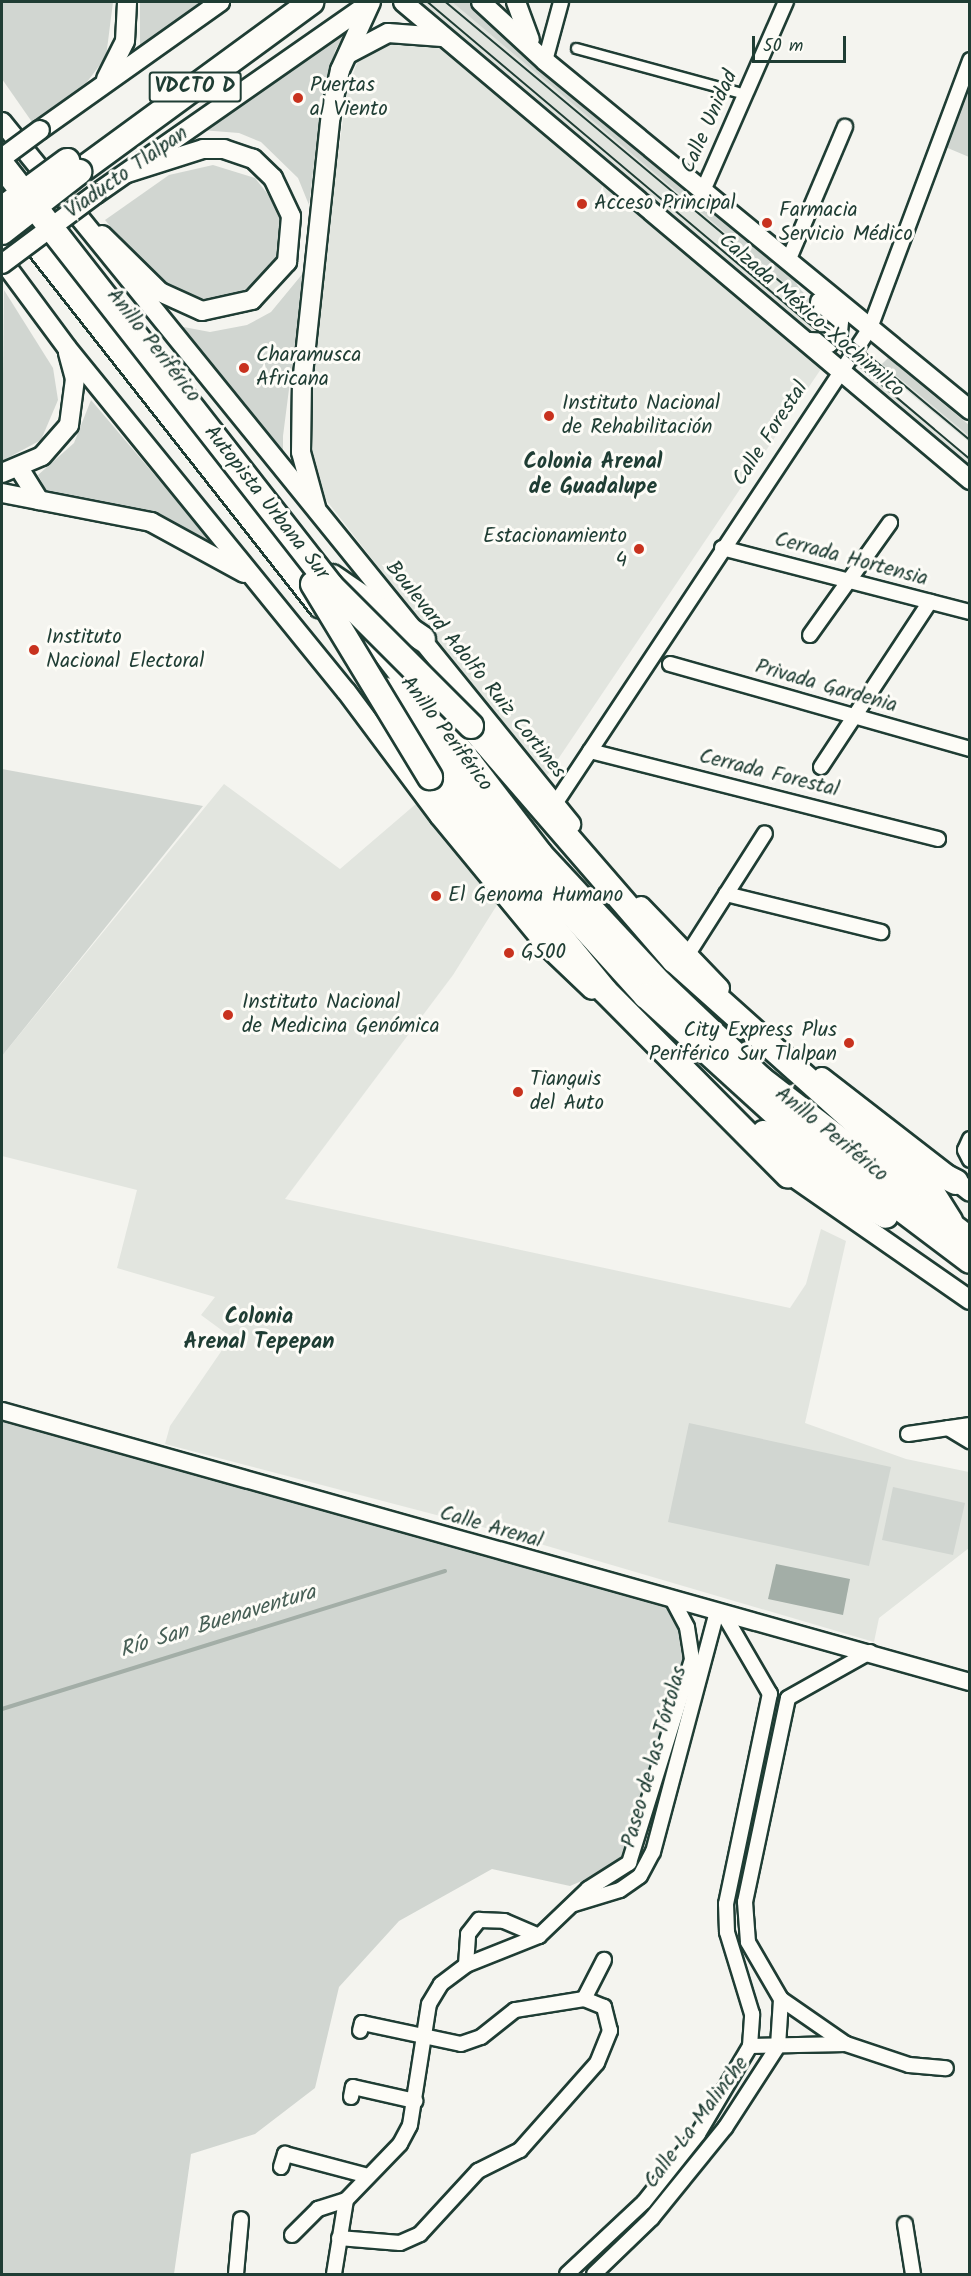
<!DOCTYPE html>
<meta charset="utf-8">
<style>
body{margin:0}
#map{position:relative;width:971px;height:2276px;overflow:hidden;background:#f4f4ef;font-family:Kalam,sans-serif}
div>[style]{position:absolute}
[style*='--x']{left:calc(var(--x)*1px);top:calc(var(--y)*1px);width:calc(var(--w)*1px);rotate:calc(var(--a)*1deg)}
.built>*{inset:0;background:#e2e5df}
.green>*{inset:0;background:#d1d6d1}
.water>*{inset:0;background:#a3aea7}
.stream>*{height:4px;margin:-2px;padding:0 2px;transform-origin:2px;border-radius:2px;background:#a3aea7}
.roads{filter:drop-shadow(2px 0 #1f3d34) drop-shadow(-2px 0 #1f3d34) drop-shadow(0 2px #1f3d34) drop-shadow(0 -2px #1f3d34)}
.pedestrian>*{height:9px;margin:-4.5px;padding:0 4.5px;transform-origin:4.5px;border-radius:4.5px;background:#fdfcf7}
.minor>*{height:14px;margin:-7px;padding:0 7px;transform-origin:7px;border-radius:7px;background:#fdfcf7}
.tertiary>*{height:16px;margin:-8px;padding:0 8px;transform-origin:8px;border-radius:8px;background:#fdfcf7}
.secondary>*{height:18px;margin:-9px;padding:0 9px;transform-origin:9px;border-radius:9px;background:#fdfcf7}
.motorway>*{height:24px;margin:-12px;padding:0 12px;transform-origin:12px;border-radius:12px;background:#fdfcf7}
.tram>*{height:1.5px;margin:-0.75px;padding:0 0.75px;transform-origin:0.75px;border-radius:0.75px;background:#1f3d34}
.bridges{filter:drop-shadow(2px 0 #1f3d34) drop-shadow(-2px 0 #1f3d34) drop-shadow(0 2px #1f3d34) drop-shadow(0 -2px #1f3d34)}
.secondary-bridge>*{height:18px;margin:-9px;padding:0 9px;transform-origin:9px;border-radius:9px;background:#fdfcf7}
.motorway-bridge>*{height:24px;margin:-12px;padding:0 12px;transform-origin:12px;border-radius:12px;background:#fdfcf7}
.dots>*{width:16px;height:16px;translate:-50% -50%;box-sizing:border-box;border:3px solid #fdfcf7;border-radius:50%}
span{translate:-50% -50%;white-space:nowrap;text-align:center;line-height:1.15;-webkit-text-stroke:6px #fdfcf7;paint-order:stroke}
.shield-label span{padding:2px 4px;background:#fdfcf7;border:2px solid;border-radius:4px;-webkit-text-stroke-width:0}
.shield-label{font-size:20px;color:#1f3d34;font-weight:700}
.poi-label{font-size:21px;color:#1f3d34}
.left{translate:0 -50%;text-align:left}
.right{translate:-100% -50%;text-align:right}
.street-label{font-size:21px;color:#1f3d34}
.neighbourhood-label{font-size:22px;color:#1f3d34;font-weight:700}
.water-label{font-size:22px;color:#475f56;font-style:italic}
.frame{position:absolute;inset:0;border:3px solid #1f3d34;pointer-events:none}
.scale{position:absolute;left:752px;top:36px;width:94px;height:27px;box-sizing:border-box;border:3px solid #1f3d34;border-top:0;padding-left:8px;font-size:18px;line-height:21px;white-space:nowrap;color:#1f3d34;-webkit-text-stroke:4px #fdfcf7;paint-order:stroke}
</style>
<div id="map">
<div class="built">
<i style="clip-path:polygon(421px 2px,452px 2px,834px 324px,820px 341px)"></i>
<i style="clip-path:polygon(390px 37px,434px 42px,827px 360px,544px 780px,323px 496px,309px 448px,306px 383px,347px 91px,358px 60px)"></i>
<i style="clip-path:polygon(882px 364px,969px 436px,969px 442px,879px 368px)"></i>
<i style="clip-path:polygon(871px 377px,969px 457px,969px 465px,868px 380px)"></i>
<i style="clip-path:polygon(224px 784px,340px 869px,417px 803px,502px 897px,453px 975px,285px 1199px,790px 1308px,806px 1284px,821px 1229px,846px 1241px,805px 1423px,906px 1459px,969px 1472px,969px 1548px,879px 1618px,874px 1642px,486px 1528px,165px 1444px,170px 1426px,231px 1337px,201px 1315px,215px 1297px,117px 1268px,137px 1190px,2px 1156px,2px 1056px)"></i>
</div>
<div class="green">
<i style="clip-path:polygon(2px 2px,113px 2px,106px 57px,87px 82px,32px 122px,2px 79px)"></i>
<i style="clip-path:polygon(140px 2px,204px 2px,140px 47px)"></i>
<i style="clip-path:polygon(452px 2px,476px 2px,789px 269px,799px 288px,837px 327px)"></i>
<i style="clip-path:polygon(348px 27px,335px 51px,321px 106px,309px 205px,298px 178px,261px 142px,239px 133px,201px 130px)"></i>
<i style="clip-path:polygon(965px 92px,969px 94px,969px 157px,943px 146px)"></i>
<i style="clip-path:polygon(213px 165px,255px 178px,278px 207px,283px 226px,273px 270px,240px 297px,211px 301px,175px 290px,141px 263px,105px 220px,169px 175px)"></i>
<i style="clip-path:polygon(304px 272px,283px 436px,283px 454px,173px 325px,210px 332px,247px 325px,271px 312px)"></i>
<i style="clip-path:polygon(4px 290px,53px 368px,58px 400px,41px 440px,2px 461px)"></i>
<i style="clip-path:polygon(888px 358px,969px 425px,969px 436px,882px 364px)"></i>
<i style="clip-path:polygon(91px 400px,220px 552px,145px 513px,47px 492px,38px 475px,74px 443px)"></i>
<i style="clip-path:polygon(2px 769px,203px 806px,2px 1056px)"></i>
<i style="clip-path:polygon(2px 1417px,668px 1606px,689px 1645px,619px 1865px,570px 1886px,492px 1869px,399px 1921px,339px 1987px,315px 2088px,255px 2134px,191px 2154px,174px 2274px,2px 2274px)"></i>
<i style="clip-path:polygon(689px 1423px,891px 1467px,869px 1566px,668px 1522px)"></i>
<i style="clip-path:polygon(893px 1487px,965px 1503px,953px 1555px,882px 1540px)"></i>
</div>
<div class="water">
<i style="clip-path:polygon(776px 1564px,850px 1579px,843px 1615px,768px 1599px)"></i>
</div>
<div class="stream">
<i style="--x:2;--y:1709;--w:464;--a:-17.3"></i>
</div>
<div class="roads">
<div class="pedestrian">
<i style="--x:576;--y:48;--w:175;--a:15.2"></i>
</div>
<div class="minor">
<i style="--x:545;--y:61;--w:61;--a:-74.8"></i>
<i style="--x:702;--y:193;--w:209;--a:-66.3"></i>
<i style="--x:788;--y:261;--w:146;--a:-67"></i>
<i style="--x:722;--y:548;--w:256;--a:14.5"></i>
<i style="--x:810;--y:635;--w:138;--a:-54.5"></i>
<i style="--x:670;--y:664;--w:312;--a:15.8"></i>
<i style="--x:590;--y:751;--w:359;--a:14.2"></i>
<i style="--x:821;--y:767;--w:198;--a:-56.6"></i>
<i style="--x:555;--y:804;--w:571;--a:-56.5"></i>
<i style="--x:870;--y:328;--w:286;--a:-69.5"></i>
<i style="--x:726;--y:894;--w:160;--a:13.8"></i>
<i style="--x:688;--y:954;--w:143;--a:-57.5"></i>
<i style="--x:970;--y:1139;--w:12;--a:114"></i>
<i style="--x:965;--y:1150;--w:11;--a:63"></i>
<i style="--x:948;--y:1428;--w:26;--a:31"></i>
<i style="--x:908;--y:1434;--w:63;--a:-8.3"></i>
<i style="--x:574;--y:1904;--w:48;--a:-16.9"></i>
<i style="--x:620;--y:1890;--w:24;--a:-35"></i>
<i style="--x:640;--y:1876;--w:27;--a:-62"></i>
<i style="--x:653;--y:1852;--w:249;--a:-75.1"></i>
<i style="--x:466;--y:1965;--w:31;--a:-86"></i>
<i style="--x:468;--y:1934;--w:18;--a:-52"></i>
<i style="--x:479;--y:1920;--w:25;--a:2"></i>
<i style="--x:504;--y:1921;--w:38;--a:23"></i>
<i style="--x:584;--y:1999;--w:44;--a:-62.9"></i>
<i style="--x:781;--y:1999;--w:79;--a:34.7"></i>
<i style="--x:846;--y:2044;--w:66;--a:18.4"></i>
<i style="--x:909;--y:2065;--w:37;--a:5"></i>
<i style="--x:750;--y:2046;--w:96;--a:-1.2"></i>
<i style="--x:351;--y:2097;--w:10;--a:-79"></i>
<i style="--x:353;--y:2087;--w:64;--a:12.7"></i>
<i style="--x:281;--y:2167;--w:14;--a:-73"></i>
<i style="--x:285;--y:2154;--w:86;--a:14.8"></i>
<i style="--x:905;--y:2224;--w:51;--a:80.9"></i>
<i style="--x:292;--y:2235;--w:37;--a:-45"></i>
<i style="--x:318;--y:2209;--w:29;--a:-18"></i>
<i style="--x:339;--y:2238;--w:61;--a:4.7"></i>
<i style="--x:400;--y:2243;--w:22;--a:-24"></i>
<i style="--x:420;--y:2234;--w:86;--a:-47.4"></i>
<i style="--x:478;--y:2171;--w:47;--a:-26.6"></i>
<i style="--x:520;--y:2150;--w:116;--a:-48.5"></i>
<i style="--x:597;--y:2063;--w:35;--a:-68"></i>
<i style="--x:610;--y:2031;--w:25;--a:-104"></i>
<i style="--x:604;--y:2007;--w:22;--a:-158"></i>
<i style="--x:584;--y:1999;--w:70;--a:170.9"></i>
<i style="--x:515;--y:2010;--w:43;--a:141.5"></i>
<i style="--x:481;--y:2037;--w:21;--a:161"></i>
<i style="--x:461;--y:2044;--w:101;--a:-168"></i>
<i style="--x:362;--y:2023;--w:8;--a:104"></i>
<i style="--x:236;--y:2274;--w:55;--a:-84.8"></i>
<i style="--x:334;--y:2274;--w:75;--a:-80.8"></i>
<i style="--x:346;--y:2200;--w:78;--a:-46"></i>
<i style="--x:400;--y:2144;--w:21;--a:-62"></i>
<i style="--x:410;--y:2125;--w:122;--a:-81.1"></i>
<i style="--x:429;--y:2004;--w:23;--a:-59"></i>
<i style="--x:441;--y:1984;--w:31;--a:-37"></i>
<i style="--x:466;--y:1965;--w:79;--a:-21.7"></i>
<i style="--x:539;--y:1936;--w:68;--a:-43.8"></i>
<i style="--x:588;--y:1889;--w:49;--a:-32.4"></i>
<i style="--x:629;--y:1863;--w:214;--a:-72.8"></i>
<i style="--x:692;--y:1659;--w:32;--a:-99"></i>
<i style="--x:687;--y:1627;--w:32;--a:-118"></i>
<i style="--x:567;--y:2274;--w:105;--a:-43.1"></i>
<i style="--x:644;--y:2202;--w:87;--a:-51.5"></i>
<i style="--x:698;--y:2134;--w:102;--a:-59.4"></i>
<i style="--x:750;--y:2046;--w:32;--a:-86"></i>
<i style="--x:752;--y:2014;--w:86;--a:-107"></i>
<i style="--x:727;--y:1932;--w:28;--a:-92"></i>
<i style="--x:726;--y:1904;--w:215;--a:-78.2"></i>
<i style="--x:770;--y:1694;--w:94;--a:-120.1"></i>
<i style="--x:594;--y:2274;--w:81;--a:-44"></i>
<i style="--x:652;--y:2218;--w:116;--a:-51"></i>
<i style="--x:725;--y:2128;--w:98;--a:-57.1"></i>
<i style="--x:778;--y:2046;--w:47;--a:-86.3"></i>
<i style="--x:781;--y:1999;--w:66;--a:-120.1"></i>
<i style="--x:748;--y:1942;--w:40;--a:-94.3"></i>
<i style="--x:745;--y:1902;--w:208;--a:-78.1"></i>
<i style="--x:788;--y:1698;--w:94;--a:-29.3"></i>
</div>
<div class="tertiary">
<i style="--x:2;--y:1411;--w:1005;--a:15.64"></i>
</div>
<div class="secondary">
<i style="--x:403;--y:2;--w:742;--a:40.13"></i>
<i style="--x:481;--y:2;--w:87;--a:42.7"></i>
<i style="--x:545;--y:61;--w:550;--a:39.39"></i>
<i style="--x:516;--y:2;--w:40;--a:69.8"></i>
<i style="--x:348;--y:54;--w:45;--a:-27.7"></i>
<i style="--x:388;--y:33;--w:54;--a:4.2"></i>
<i style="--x:106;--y:79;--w:42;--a:-63.4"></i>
<i style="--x:125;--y:41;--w:39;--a:-87"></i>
<i style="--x:2;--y:122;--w:904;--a:50.97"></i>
<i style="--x:40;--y:130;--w:221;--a:-35.4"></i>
<i style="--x:96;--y:194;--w:334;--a:-34.9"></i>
<i style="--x:102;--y:235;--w:81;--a:44.5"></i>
<i style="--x:160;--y:292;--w:46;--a:24.3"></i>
<i style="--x:202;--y:311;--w:51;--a:-12.4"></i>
<i style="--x:252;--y:300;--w:52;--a:-47.4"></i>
<i style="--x:287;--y:262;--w:46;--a:-85"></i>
<i style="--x:291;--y:216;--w:42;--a:-115.3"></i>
<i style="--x:273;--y:178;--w:28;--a:-136"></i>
<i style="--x:253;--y:159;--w:31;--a:-161"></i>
<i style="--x:224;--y:149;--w:21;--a:180"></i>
<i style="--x:203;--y:149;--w:80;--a:162.5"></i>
<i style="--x:2;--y:260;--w:109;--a:53.5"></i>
<i style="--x:67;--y:348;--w:442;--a:50.9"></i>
<i style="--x:346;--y:691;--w:157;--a:53.3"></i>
<i style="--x:440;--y:817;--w:171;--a:50.5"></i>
<i style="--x:549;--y:949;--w:59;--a:43.6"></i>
<i style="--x:810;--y:342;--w:19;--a:3"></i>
<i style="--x:829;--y:343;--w:13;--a:-48"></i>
<i style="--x:838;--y:333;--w:12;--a:-85"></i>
<i style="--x:839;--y:321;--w:27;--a:-135"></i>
<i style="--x:19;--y:468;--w:38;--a:58"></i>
<i style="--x:2;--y:473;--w:43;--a:-23"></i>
<i style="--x:42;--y:456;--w:41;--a:-48.9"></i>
<i style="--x:69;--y:425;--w:46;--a:-82.6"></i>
<i style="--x:75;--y:379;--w:27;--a:-105"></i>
<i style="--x:2;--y:493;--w:152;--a:11"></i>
<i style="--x:151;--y:522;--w:106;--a:28.7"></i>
<i style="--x:316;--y:507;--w:57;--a:-105.3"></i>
<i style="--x:301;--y:452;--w:68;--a:-89.2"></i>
<i style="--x:302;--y:384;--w:274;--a:-83.9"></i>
<i style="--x:331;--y:112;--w:43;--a:-77.9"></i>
<i style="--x:340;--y:70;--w:75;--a:-65.5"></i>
<i style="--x:641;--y:906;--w:114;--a:46.1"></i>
<i style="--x:822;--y:1077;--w:187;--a:37.8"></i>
<i style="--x:780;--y:1168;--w:231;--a:34.8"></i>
</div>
<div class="motorway">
<i style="--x:79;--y:172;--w:288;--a:-36.2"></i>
<i style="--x:5;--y:204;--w:511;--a:51.83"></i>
<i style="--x:332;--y:577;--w:110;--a:34.3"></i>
<i style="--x:377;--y:642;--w:267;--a:52.4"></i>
<i style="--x:540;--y:854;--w:178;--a:47.1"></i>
<i style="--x:661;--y:984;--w:137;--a:43.5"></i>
<i style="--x:760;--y:1078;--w:265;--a:37.6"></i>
<i style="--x:387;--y:690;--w:216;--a:51.4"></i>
<i style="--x:522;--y:859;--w:185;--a:47.9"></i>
<i style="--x:646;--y:996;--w:180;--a:42.3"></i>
<i style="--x:779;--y:1117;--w:239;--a:37"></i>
<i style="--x:471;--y:726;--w:310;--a:49.1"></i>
<i style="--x:674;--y:960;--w:343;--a:41.8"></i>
<i style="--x:930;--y:1189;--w:38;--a:58"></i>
<i style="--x:430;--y:777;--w:276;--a:50.7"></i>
<i style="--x:605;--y:991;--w:260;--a:45.2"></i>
<i style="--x:764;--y:1133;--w:96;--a:37"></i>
<i style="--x:841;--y:1191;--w:51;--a:29.1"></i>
<i style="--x:912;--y:1160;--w:49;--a:26.6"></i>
</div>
</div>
<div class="tram">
<i style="--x:428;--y:2;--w:709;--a:40.14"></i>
<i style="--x:446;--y:2;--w:683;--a:39.89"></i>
</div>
<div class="bridges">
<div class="secondary-bridge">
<i style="--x:2;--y:158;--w:47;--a:-36.4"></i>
<i style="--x:2;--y:264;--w:117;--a:-36.7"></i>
</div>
<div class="motorway-bridge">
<i style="--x:2;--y:165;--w:534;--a:51.99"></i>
<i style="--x:331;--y:586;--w:198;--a:45"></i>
<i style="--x:2;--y:209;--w:81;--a:-36.4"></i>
<i style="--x:2;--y:232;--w:98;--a:-37.9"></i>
<i style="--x:313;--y:584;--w:226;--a:58.8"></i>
</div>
</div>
<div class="dots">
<i style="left:298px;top:98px;background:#c8321e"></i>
<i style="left:582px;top:204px;background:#c8321e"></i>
<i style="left:767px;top:223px;background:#c8321e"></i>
<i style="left:244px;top:368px;background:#c8321e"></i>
<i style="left:549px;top:416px;background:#c8321e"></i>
<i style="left:639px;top:549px;background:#c8321e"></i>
<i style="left:34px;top:650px;background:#c8321e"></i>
<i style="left:436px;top:896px;background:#c8321e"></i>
<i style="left:509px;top:953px;background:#c8321e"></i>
<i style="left:228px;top:1015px;background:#c8321e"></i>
<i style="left:849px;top:1043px;background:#c8321e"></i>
<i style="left:518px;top:1092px;background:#c8321e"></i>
</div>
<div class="shield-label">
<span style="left:195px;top:87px">VDCTO D</span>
</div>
<div class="poi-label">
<span class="left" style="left:310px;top:98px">Puertas<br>al Viento</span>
<span class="left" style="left:594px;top:204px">Acceso Principal</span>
<span class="left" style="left:779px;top:223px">Farmacia<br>Servicio Médico</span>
<span class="left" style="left:256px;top:368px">Charamusca<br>Africana</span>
<span class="left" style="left:562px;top:416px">Instituto Nacional<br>de Rehabilitación</span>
<span class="right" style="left:627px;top:549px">Estacionamiento<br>4</span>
<span class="left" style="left:46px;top:650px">Instituto<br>Nacional Electoral</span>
<span class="left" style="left:448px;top:896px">El Genoma Humano</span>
<span class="left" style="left:521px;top:953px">G500</span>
<span class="left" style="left:242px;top:1015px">Instituto Nacional<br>de Medicina Genómica</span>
<span class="right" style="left:837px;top:1043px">City Express Plus<br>Periférico Sur Tlalpan</span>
<span class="left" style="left:530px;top:1092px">Tianguis<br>del Auto</span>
</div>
<div class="street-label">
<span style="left:710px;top:122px;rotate:-66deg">Calle Unidad</span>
<span style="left:127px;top:173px;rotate:-35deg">Viaducto Tlalpan</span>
<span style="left:811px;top:316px;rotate:41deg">Calzada México-Xochimilco</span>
<span style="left:153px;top:346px;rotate:52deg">Anillo Periférico</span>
<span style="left:771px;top:434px;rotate:-57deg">Calle Forestal</span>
<span style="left:266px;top:503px;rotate:52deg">Autopista Urbana Sur</span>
<span style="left:851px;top:560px;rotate:15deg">Cerrada Hortensia</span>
<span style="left:475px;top:670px;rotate:51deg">Boulevard Adolfo Ruiz Cortines</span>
<span style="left:826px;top:687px;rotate:16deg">Privada Gardenia</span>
<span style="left:446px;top:734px;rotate:53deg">Anillo Periférico</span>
<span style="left:769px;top:774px;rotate:14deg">Cerrada Forestal</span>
<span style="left:831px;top:1135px;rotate:39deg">Anillo Periférico</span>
<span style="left:491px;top:1528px;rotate:16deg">Calle Arenal</span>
<span style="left:655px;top:1757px;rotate:-74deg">Paseo de las Tórtolas</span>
<span style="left:697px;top:2123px;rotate:-53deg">Calle La Malinche</span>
</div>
<div class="neighbourhood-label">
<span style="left:593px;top:475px">Colonia Arenal<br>de Guadalupe</span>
<span style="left:259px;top:1330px">Colonia<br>Arenal Tepepan</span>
</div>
<div class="water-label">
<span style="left:218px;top:1622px;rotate:-17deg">Río San Buenaventura</span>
</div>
<div class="frame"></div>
<div class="scale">50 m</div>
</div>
